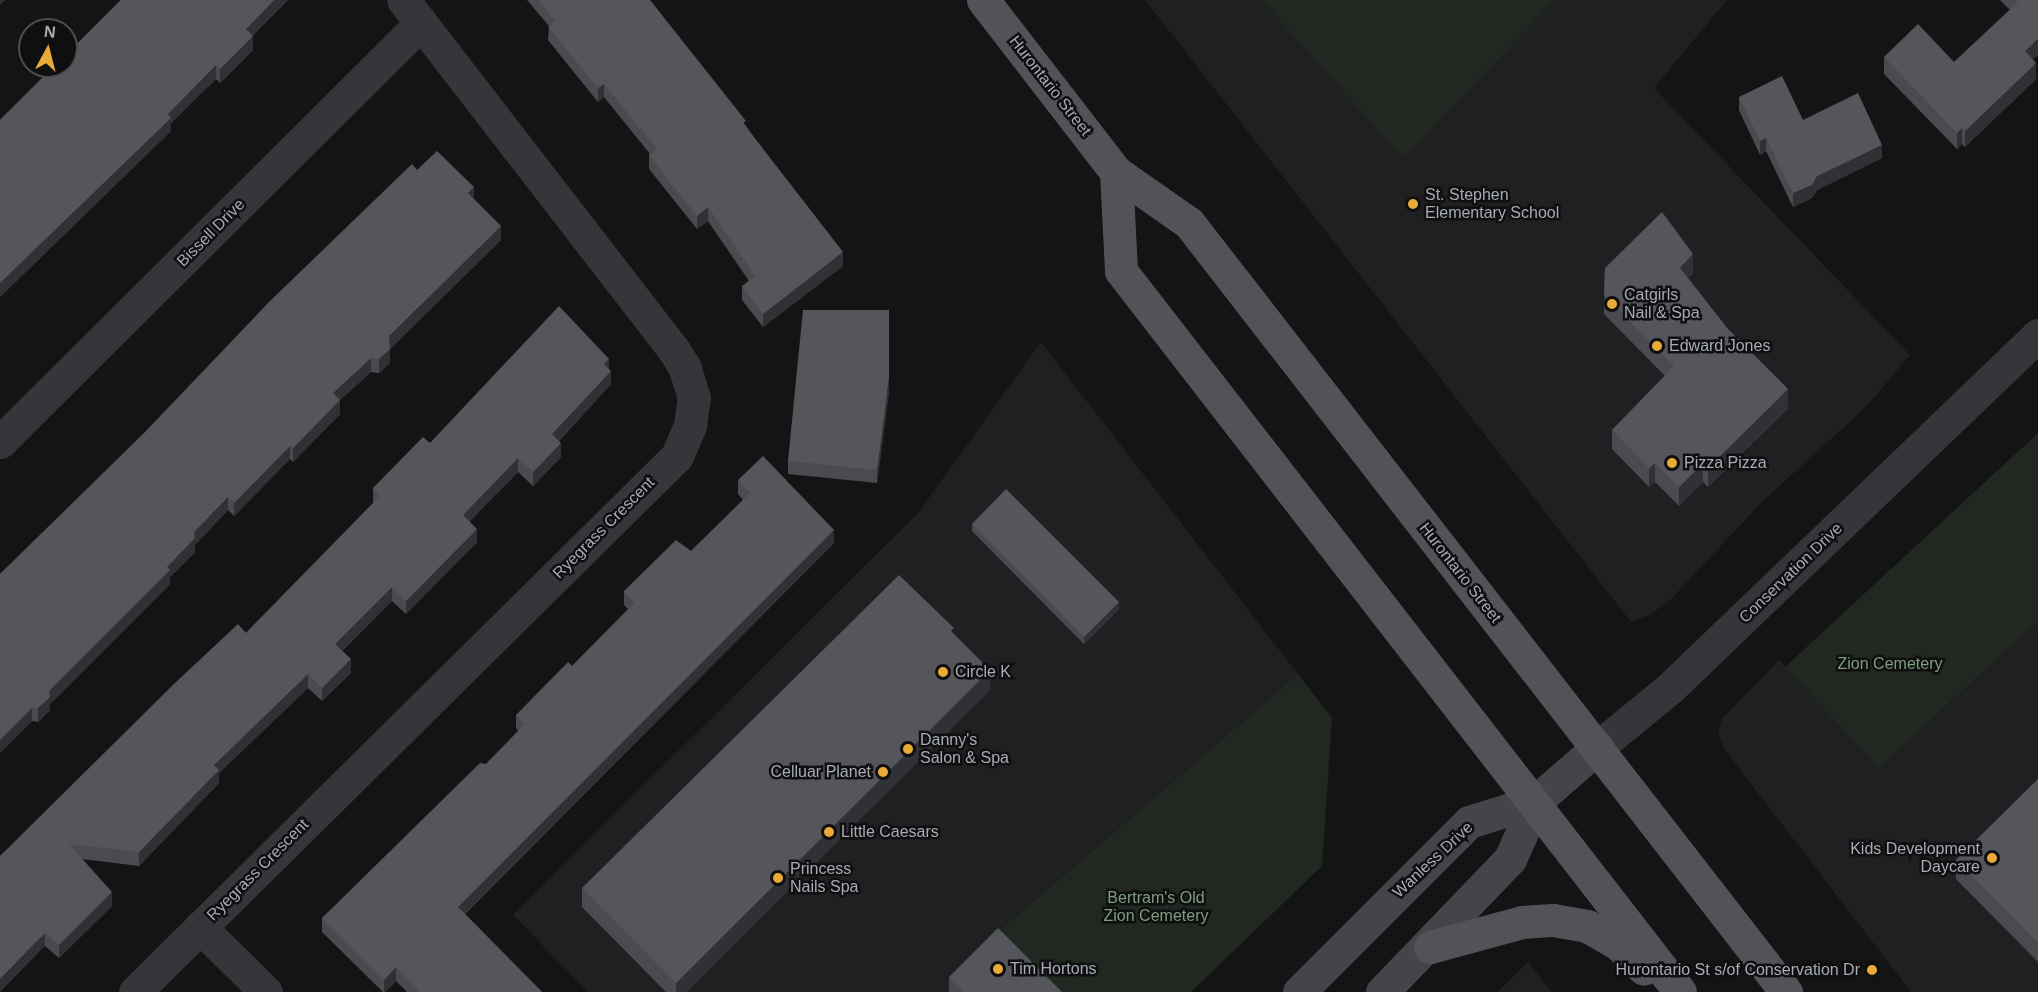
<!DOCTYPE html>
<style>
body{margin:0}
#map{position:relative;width:2038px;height:992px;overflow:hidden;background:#141415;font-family:Arial,sans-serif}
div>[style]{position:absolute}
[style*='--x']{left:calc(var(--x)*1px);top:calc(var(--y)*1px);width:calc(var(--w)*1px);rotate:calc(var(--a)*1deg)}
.built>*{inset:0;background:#202022}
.green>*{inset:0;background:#202821}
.minor>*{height:33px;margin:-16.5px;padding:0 16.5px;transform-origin:16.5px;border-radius:16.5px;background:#35363a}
.tertiary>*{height:33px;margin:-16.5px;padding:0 16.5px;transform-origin:16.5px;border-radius:16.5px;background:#35363a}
.secondary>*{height:33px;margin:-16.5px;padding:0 16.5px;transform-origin:16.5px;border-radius:16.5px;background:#43454a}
.primary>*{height:33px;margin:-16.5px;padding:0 16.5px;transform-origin:16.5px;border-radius:16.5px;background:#515359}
.wall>*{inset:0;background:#4a4b50}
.shaded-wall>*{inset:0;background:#303134}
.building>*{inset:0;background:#54565b}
.dots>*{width:16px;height:16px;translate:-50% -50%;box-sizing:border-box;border:3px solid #0f0f10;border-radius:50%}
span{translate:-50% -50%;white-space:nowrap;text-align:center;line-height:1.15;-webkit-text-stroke:5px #0f0f10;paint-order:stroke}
.street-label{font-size:16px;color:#a6abb5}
.poi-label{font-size:16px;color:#a6abb5}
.left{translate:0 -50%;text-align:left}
.right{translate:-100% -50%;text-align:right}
.park-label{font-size:16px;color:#7d9f7f}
.north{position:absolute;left:18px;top:18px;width:60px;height:60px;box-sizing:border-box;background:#0f0f10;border:2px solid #4b4d52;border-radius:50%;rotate:7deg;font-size:16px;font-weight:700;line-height:24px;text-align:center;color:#a6abb5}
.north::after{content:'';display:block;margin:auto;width:21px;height:27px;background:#eaaa37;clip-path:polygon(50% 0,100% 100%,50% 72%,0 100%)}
</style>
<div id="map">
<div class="built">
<i style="clip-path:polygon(1145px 0,1727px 0,1654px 88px,1910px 355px,1866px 407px,1763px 501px,1672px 598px,1650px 615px,1631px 622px)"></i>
<i style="clip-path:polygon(1041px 342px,1298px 674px,1001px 929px,1061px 992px,588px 992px,513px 915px,918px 513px)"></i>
<i style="clip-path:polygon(2038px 621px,2038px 992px,1911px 992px,1725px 750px,1718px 734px,1722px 719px,1779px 660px,1879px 768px)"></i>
<i style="clip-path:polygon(1528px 962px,1552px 992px,1497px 992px)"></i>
</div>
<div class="green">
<i style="clip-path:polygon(1262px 0,1555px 0,1403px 158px)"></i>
<i style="clip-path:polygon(2038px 433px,2038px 621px,1879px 768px,1785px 667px)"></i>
<i style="clip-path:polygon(1298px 674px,1332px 718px,1322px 866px,1191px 992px,1061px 992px,1000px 930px)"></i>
</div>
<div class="minor">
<i style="--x:0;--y:442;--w:594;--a:-44.86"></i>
<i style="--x:200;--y:927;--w:93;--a:44.6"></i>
<i style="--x:135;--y:992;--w:762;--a:-44.68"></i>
<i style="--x:677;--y:456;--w:34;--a:-67"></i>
<i style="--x:690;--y:425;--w:27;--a:-82"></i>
<i style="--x:694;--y:398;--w:31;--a:-107"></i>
<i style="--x:685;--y:368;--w:22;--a:-122"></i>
<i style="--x:673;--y:349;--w:441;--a:-127.7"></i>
</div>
<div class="tertiary">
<i style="--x:1598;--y:747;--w:93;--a:-39.3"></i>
<i style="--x:1670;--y:688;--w:510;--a:-43.81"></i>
</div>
<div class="secondary">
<i style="--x:1299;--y:992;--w:240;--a:-45"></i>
<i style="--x:1469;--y:822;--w:70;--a:-17.4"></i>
<i style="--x:1536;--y:801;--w:82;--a:-41.1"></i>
<i style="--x:1382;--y:992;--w:185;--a:-46.1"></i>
<i style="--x:1510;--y:859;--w:64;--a:-65.9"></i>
</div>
<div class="primary">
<i style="--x:983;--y:0;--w:217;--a:52.3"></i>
<i style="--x:1116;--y:172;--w:89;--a:34.9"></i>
<i style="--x:1189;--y:223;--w:974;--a:52.18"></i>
<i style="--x:1116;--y:172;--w:99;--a:87.1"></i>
<i style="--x:1121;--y:271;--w:912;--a:52.21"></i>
<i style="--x:1430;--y:947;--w:95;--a:-15.2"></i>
<i style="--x:1522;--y:922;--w:31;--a:-4"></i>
<i style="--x:1553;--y:920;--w:35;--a:10"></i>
<i style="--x:1587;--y:926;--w:34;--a:30"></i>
<i style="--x:1617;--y:943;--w:37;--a:44"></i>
</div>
<div class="wall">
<i style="clip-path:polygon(121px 0,288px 0,252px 36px,253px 50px,220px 83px,216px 79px,171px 123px,171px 131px,0 297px,0 120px)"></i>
<i style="clip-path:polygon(527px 0,650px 0,746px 126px,843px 266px,763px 327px,742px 300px,742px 286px,749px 281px,708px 221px,697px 229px,649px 169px,649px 155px,650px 154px,604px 97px,598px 102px,548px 40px,549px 26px)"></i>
<i style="clip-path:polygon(2000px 0,2038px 0,2033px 60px,2036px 79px,1965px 147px,1962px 144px,1957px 149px,1884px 74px,1884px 57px,1954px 62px,2010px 10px)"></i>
<i style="clip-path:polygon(1739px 97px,1803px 120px,1882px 158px,1817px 190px,1812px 198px,1793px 207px,1766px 151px,1760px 155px,1739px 110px)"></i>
<i style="clip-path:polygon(417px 170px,474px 199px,501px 240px,390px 349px,390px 363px,379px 373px,371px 372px,340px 400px,340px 414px,293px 462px,290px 459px,234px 516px,228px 510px,195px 545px,195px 552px,170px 577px,170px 584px,50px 704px,50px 710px,38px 722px,32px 721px,0 753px,0 574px)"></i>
<i style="clip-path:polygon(1605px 268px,1693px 273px,1688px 278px,1788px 408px,1708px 487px,1703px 482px,1679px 506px,1655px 482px,1649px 487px,1612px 449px,1612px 430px,1665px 376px,1604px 314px)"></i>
<i style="clip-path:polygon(609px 369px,611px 384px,559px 441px,561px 457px,533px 486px,518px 472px,470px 521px,477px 542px,406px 614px,392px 601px,342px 651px,351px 673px,322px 701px,308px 688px,219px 773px,219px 783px,139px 866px,82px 859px,112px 906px,59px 958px,45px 946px,0 856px,246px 633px,373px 503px,373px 488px,430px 443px)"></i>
<i style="clip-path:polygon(889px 392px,877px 483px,788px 474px,788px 461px)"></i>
<i style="clip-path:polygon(738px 480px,834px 543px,465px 914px,542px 992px,407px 992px,396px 981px,385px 992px,383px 992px,322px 932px,322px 918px,486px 764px,518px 731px,516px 728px,516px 715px,572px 666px,628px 609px,624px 605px,624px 591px,691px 551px,743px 500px,738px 494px)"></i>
<i style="clip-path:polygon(972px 524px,1119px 609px,1084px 644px,972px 531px)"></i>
<i style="clip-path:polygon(954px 634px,990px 690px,686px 992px,666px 992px,582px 907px,582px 888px)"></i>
<i style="clip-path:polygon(2038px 779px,2038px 962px,1956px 879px,1956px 860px)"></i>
<i style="clip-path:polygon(949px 977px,1062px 992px,949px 992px)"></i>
</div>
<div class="shaded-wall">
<i style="clip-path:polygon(0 0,5px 0,0 5px)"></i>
<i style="clip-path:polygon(274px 0,288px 0,246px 43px,246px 29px)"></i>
<i style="clip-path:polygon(253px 36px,253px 50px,220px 83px,220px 69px)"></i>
<i style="clip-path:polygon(2038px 39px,2038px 55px,2025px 67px,2025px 51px)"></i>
<i style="clip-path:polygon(2036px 63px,2036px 79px,1965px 147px,1965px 131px)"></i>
<i style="clip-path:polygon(216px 65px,216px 79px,171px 123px,171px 131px,0 297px,0 283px)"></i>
<i style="clip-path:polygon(604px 84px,604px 97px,598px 102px,598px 88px)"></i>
<i style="clip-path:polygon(1962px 128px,1962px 144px,1957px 149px,1957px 133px)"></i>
<i style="clip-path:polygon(1766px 138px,1766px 151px,1760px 155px,1760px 141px)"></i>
<i style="clip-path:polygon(1882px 145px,1882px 158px,1817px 190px,1812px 198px,1793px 207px,1793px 193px,1817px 176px)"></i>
<i style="clip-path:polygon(474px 187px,474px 201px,468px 193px)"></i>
<i style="clip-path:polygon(708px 207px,708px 221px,697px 229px,697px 216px)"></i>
<i style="clip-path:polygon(501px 226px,501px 240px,390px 349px,390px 363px,379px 373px,379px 359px,389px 336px)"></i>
<i style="clip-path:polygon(843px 252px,843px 266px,763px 327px,763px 314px)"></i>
<i style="clip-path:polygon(1693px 254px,1693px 273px,1680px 287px,1680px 268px)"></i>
<i style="clip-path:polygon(371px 358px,371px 372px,333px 407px,333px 393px)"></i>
<i style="clip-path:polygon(609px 359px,609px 373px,604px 364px)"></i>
<i style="clip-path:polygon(611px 371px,611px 384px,552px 448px,552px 434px)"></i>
<i style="clip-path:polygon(889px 378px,889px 392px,877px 483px,877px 470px)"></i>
<i style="clip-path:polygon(1788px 389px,1788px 408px,1708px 487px,1708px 468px)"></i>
<i style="clip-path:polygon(340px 400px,340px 414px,293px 462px,293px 448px)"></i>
<i style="clip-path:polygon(561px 443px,561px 457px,533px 486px,533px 472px)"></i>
<i style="clip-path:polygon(290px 446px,290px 459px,234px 516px,234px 503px)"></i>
<i style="clip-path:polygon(518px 458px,518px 472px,463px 528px,463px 515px)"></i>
<i style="clip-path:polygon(1655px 463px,1655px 482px,1649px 487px,1649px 468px)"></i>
<i style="clip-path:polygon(1703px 463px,1703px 482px,1679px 506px,1679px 487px)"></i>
<i style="clip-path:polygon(228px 497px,228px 510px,195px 545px,195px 552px,170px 577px,170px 584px,50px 704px,50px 710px,38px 722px,38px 708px,49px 691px,167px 567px,194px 532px)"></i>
<i style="clip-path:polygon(477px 529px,477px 542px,406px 614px,406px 601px)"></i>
<i style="clip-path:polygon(834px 530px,834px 543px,458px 920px,458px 907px)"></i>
<i style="clip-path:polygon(392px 587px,392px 601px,335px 657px,335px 644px)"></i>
<i style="clip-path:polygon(1119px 602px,1119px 609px,1084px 644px,1084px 637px)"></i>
<i style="clip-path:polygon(351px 659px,351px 673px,322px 701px,322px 688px)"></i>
<i style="clip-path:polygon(990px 670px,990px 690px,686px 992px,676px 992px,676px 983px)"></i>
<i style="clip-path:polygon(308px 674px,308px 688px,219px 773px,219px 783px,139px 866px,139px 852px,214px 765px)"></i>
<i style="clip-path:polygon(32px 708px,32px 721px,0 753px,0 740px)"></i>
<i style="clip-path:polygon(112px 892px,112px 906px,59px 958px,59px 945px)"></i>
<i style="clip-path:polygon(45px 933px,45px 946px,0 992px,0 979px)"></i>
<i style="clip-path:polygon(396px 967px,396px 981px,385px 992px,384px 992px,384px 980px)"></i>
</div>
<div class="building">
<i style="clip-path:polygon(121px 0,274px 0,246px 29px,253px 36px,220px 69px,216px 65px,168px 114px,171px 118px,0 283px,0 120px,54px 66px,66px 66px,66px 55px)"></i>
<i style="clip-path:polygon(538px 0,650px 0,746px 121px,743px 123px,843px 252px,763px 314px,742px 286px,755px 276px,708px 207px,697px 216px,649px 155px,657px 149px,604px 84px,598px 88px,548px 27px,555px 21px)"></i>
<i style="clip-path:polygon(2016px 0,2038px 0,2038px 39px,2025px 51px,2036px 63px,1965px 131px,1962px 128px,1957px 133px,1884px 57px,1918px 24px,1954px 62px,2018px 2px)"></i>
<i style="clip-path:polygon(1782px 76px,1803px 120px,1858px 93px,1882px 145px,1817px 176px,1812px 185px,1793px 193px,1766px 138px,1760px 141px,1739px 97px)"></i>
<i style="clip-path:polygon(437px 151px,474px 187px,468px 193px,501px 226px,389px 336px,390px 349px,379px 359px,371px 358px,333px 393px,340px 400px,293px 448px,290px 446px,234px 503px,228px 497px,194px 532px,195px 538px,167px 567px,170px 570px,49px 691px,50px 697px,38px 708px,32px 708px,0 740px,0 574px,145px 432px,269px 302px,412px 164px,417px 170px)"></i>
<i style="clip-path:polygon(1662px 212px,1693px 254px,1680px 268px,1728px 329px,1788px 389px,1708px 468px,1703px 463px,1679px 487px,1655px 463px,1649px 468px,1612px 430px,1674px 366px,1604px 295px,1605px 268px)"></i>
<i style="clip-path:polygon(559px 306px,609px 359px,604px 364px,611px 371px,552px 434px,561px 443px,533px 472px,518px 458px,463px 515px,477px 529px,406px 601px,392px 587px,335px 644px,351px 659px,322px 688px,308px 674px,214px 765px,219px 770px,139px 852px,69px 844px,112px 892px,59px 945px,45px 933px,0 979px,0 856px,176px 682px,238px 624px,246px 633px,380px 496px,373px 488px,423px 437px,430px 443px)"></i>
<i style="clip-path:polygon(803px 310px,889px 310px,889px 378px,877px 470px,788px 461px)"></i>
<i style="clip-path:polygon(763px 456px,834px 530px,458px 907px,542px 992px,420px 992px,396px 967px,384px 980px,322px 918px,480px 763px,486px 764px,525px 724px,516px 715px,568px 662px,572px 666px,635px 603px,624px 591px,676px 540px,691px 551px,750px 493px,738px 480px)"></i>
<i style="clip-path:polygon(1006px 489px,1119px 602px,1084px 637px,972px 524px)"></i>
<i style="clip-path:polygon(899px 575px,954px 628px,951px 631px,990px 670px,676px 983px,582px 888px)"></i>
<i style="clip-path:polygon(2038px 779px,2038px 943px,1956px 860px)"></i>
<i style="clip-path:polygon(998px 928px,1062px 992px,962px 992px,963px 991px,949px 977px)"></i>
</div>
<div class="dots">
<i style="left:1413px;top:204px;background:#eaaa37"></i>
<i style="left:1612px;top:304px;background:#eaaa37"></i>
<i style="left:1657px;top:346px;background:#eaaa37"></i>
<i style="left:1672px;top:463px;background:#eaaa37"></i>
<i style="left:943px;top:672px;background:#eaaa37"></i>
<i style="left:908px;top:749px;background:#eaaa37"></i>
<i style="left:883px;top:772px;background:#eaaa37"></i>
<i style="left:829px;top:832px;background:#eaaa37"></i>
<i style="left:1992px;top:858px;background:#eaaa37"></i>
<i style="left:778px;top:878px;background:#eaaa37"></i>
<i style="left:998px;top:969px;background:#eaaa37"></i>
<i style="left:1872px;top:970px;background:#eaaa37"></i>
</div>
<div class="street-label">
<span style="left:1050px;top:86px;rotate:52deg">Hurontario Street</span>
<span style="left:211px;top:233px;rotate:-45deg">Bissell Drive</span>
<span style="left:604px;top:528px;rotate:-45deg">Ryegrass Crescent</span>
<span style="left:1460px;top:573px;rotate:52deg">Hurontario Street</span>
<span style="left:1791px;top:573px;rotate:-44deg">Conservation Drive</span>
<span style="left:1433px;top:860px;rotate:-43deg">Wanless Drive</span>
<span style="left:258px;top:870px;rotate:-45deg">Ryegrass Crescent</span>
</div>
<div class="poi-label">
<span class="left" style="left:1425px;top:204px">St. Stephen<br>Elementary School</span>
<span class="left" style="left:1624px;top:304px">Catgirls<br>Nail &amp; Spa</span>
<span class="left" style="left:1669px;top:346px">Edward Jones</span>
<span class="left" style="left:1684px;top:463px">Pizza Pizza</span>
<span class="left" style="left:955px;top:672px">Circle K</span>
<span class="left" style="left:920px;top:749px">Danny's<br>Salon &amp; Spa</span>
<span class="right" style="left:871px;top:772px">Celluar Planet</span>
<span class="left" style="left:841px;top:832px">Little Caesars</span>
<span class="right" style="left:1980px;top:858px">Kids Development<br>Daycare</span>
<span class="left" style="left:790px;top:878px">Princess<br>Nails Spa</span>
<span class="left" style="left:1010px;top:969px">Tim Hortons</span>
<span class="right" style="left:1860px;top:970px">Hurontario St s/of Conservation Dr</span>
</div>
<div class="park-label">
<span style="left:1890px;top:664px">Zion Cemetery</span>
<span style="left:1156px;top:907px">Bertram's Old<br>Zion Cemetery</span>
</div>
<div class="north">N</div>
</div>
